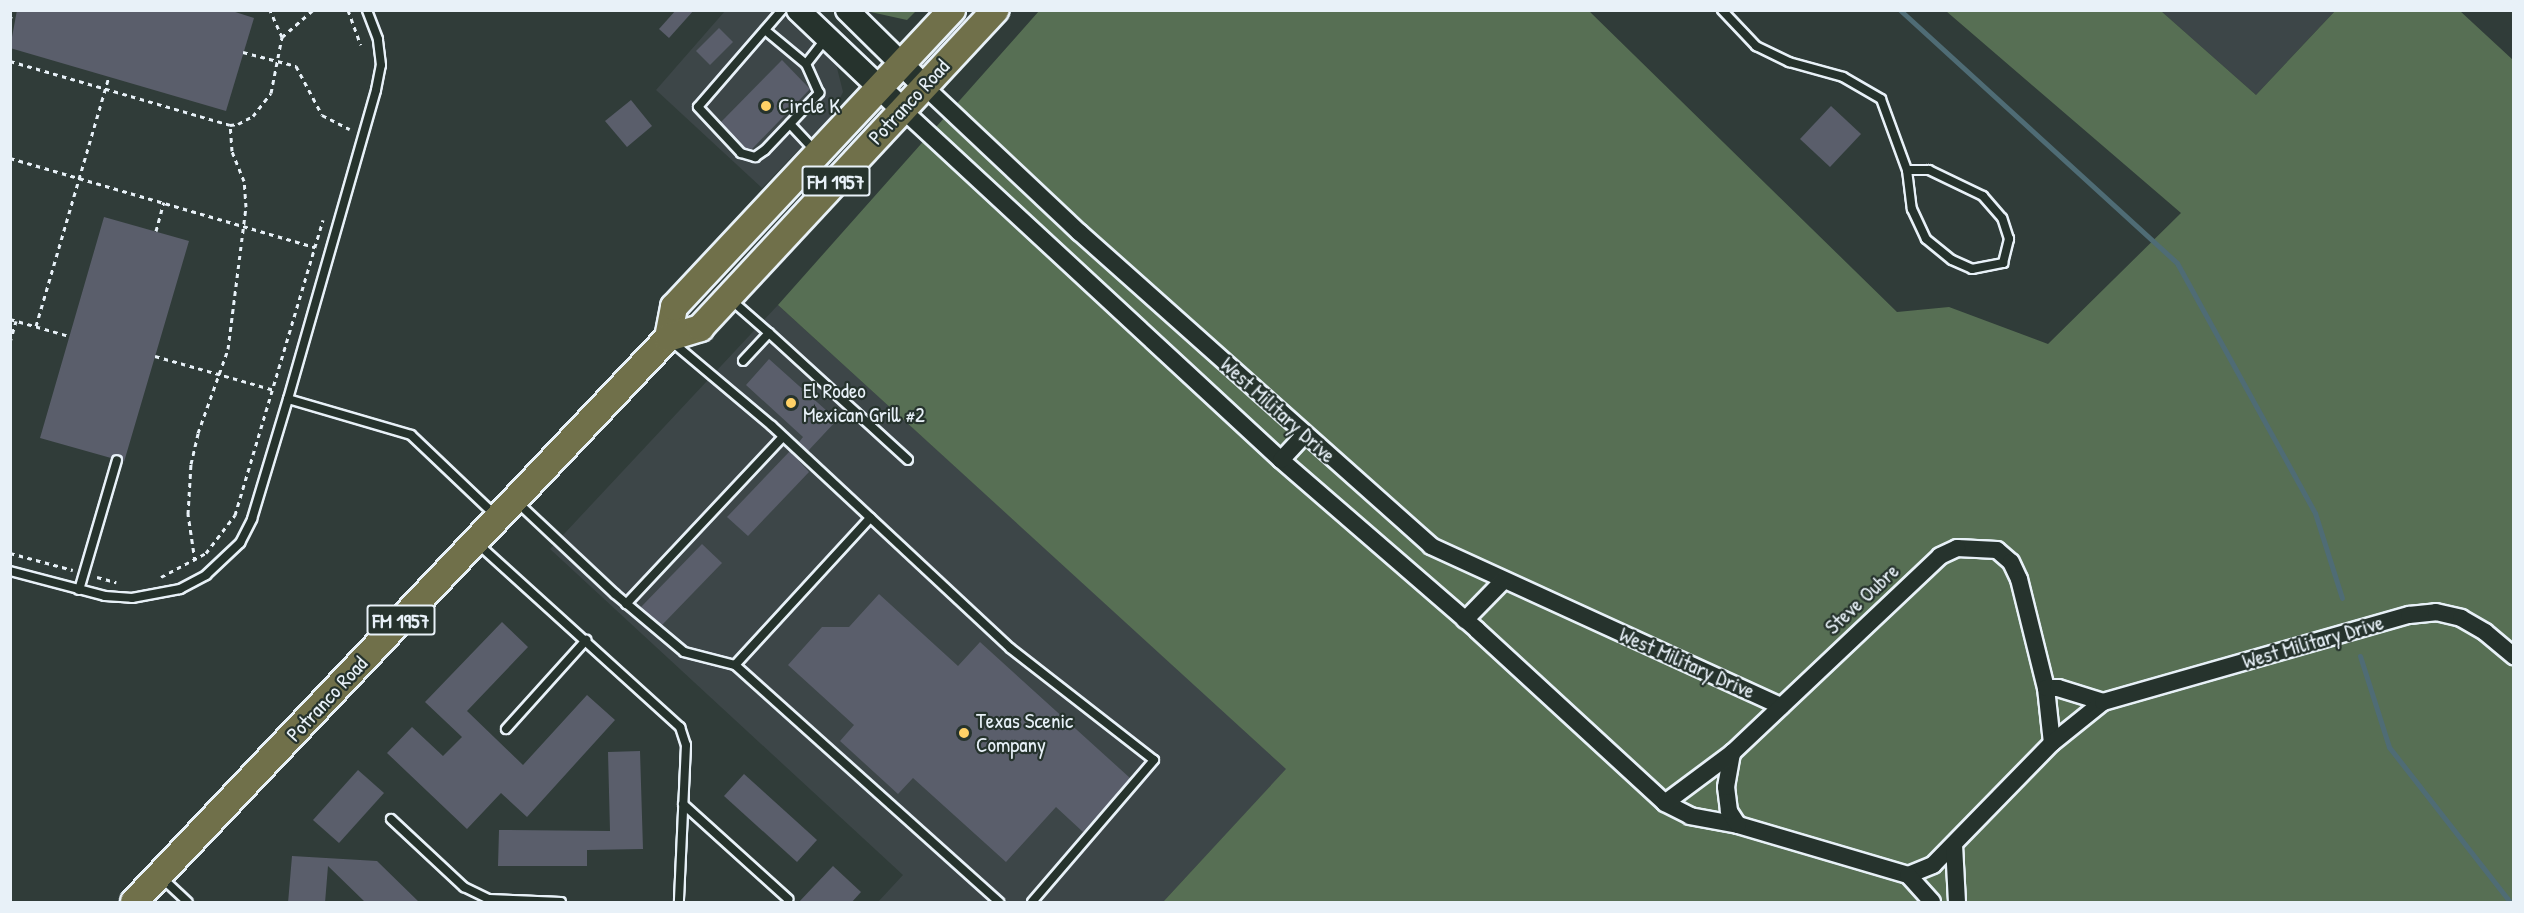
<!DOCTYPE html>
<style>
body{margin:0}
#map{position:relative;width:2524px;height:913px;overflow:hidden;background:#303c39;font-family:"Patrick Hand",sans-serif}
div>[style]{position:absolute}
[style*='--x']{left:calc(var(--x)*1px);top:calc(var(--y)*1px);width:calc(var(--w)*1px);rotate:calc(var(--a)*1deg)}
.built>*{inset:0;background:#3d4648}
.green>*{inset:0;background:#576f54}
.stream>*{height:5px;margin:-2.5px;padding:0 2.5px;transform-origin:2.5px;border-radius:2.5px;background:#4f6c75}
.building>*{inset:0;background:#5a5e6b}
.path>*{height:3px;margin-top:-1.5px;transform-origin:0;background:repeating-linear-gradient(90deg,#e8f1f8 0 4.5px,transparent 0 9px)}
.roads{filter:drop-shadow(2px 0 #e8f1f8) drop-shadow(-2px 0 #e8f1f8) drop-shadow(0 2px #e8f1f8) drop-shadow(0 -2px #e8f1f8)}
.service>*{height:8px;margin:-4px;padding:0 4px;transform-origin:4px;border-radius:4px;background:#26332d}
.minor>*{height:16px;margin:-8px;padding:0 8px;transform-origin:8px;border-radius:8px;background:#26332d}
.secondary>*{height:22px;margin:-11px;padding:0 11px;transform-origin:11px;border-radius:11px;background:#26332d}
.primary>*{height:26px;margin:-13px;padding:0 13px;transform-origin:13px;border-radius:13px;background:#70704a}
.dots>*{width:16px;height:16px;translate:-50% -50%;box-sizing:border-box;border:3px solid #26332d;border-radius:50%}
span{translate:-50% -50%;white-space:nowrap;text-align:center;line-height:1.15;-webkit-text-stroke:4.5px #26332d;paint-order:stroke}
.shield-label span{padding:2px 4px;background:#26332d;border:2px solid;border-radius:4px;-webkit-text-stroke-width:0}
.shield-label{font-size:20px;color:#e8f1f8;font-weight:700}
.street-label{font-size:21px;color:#e8f1f8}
.poi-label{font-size:21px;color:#e8f1f8}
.left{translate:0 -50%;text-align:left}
.frame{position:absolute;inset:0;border:12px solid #e8f1f8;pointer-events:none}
</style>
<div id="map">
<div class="built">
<i style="clip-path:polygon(777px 10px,836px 64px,843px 92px,831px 116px,762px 188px,656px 90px,725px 11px)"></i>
<i style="clip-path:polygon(2161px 11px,2335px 11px,2256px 95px)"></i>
<i style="clip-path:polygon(778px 305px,1287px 769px,1163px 902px,878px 902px,903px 875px,550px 549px)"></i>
</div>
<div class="green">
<i style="clip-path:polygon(1588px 10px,1897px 312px,1949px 307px,2048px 344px,2181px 213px,1946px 11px,2161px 11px,2256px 95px,2335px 11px,2460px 11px,2513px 60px,2513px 902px,1163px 902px,1286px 769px,778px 305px,1039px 11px)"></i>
<i style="clip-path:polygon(866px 11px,916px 11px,907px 20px)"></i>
</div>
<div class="stream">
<i style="--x:1900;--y:10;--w:375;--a:42.4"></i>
<i style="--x:2177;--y:263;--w:286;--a:61.1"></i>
<i style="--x:2315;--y:513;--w:89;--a:72.4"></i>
<i style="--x:2360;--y:656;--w:96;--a:72.3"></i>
<i style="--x:2389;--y:747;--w:197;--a:52"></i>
</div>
<div class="building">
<i style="clip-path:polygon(17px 10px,229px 10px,254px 18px,226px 111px,10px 48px)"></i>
<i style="clip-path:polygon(676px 10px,694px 10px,669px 38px,659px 29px)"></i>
<i style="clip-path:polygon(719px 28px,733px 42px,710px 65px,696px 51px)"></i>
<i style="clip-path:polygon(782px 60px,810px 89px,752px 149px,746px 148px,721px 122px)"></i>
<i style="clip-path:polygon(631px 100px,652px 126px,627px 147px,605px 121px)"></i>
<i style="clip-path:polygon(1831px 106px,1861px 134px,1830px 167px,1800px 139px)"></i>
<i style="clip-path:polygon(104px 217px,189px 241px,124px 462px,118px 454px,111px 458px,40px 438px)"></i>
<i style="clip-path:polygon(769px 359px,837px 420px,808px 451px,799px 442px,803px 437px,746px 385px)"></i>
<i style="clip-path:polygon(790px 451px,809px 472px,748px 536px,727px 517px)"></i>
<i style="clip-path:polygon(702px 544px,722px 563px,662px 625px,641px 607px)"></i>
<i style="clip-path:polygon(879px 594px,958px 666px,980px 642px,1130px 778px,1083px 832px,1056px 807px,1006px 862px,913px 778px,898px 794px,840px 741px,854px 725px,788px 665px,822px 627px,849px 627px)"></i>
<i style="clip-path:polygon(502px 622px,528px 647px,467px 711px,523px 765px,587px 695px,615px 720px,527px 817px,501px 793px,467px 829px,387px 753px,412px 727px,443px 756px,462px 737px,425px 702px)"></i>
<i style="clip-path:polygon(640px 751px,643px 849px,587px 850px,587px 866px,498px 866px,499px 830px,610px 831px,608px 752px)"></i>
<i style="clip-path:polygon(358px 770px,384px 793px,339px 843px,313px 820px)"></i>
<i style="clip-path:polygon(744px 774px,817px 840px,797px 862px,724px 796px)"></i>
<i style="clip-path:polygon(292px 856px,377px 861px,420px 903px,366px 903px,328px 866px,325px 903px,288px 903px)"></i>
<i style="clip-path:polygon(833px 866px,861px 892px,851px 903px,798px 903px)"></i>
</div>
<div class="path">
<i style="--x:348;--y:10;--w:37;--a:70"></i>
<i style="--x:10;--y:20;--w:10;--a:-73"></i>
<i style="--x:282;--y:37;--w:41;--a:-41.1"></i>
<i style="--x:243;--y:52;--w:55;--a:14.8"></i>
<i style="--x:296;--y:66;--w:55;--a:62"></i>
<i style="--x:322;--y:115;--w:31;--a:27"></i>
<i style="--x:10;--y:61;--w:229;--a:16.2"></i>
<i style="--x:230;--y:125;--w:8;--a:-7"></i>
<i style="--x:238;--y:124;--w:17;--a:-28"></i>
<i style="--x:253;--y:116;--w:29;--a:-52"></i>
<i style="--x:271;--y:93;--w:57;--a:-78.9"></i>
<i style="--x:282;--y:37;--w:30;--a:-114"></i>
<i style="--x:10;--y:158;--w:318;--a:16.3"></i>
<i style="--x:156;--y:231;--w:30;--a:-75"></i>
<i style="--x:10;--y:319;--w:61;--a:16.1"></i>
<i style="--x:36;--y:326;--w:259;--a:-73.7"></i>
<i style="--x:10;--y:342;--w:22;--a:-74"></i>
<i style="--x:155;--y:356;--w:124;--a:15.9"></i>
<i style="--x:10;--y:553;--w:65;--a:15.1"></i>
<i style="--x:195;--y:561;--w:48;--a:-98.5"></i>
<i style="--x:188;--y:514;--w:50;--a:-86.6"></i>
<i style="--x:191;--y:464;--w:32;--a:-77"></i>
<i style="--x:198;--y:433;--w:89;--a:-70.3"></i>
<i style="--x:228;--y:349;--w:143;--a:-82.8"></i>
<i style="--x:246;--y:207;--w:26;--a:-94"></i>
<i style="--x:244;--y:181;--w:32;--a:-112"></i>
<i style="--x:232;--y:151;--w:26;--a:-94"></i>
<i style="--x:97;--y:577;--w:20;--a:15"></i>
<i style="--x:161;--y:577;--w:51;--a:-28.1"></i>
<i style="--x:206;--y:553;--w:48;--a:-52.7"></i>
<i style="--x:235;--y:515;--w:308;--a:-73.4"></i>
</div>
<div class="roads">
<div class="service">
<i style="--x:782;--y:10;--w:128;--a:130.9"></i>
<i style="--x:698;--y:107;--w:63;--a:46.9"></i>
<i style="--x:741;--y:153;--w:15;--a:16"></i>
<i style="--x:755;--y:157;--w:12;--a:-35"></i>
<i style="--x:765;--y:150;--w:79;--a:-46.5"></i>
<i style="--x:819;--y:93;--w:32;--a:-114"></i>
<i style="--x:806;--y:64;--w:33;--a:-52"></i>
<i style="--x:1722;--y:10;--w:50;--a:46.6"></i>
<i style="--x:1756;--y:46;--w:37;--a:26"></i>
<i style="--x:1789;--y:62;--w:56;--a:15.5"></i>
<i style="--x:1843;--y:77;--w:44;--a:30.1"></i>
<i style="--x:1881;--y:99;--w:76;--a:69.9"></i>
<i style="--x:1907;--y:170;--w:39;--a:83"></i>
<i style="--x:1912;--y:209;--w:33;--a:65"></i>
<i style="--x:1926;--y:239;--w:33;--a:39"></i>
<i style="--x:1952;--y:260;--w:22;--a:24"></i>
<i style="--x:1972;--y:269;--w:32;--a:-11"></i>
<i style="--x:2003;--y:263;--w:25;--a:-76"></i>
<i style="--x:2009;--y:239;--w:22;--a:-108"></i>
<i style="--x:2002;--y:218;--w:29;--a:-131"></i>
<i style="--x:1983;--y:196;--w:60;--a:-154.3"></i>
<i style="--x:1929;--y:170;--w:22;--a:180"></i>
<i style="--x:765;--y:30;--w:53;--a:39.7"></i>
<i style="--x:790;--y:124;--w:38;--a:47"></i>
<i style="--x:730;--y:299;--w:52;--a:41.1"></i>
<i style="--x:769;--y:333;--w:38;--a:133"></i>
<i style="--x:769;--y:333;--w:188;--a:42.4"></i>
<i style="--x:671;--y:341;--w:132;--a:40.1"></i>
<i style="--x:772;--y:426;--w:325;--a:43"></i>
<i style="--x:1010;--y:648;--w:182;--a:37.9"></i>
<i style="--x:1154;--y:760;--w:187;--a:130.7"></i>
<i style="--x:288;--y:399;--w:321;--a:-74.1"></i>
<i style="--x:376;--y:90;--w:25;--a:-79"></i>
<i style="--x:381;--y:65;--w:26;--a:-97"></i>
<i style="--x:378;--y:39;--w:31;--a:-111"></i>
<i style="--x:517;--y:502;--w:134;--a:43.2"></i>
<i style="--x:615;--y:594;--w:90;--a:40"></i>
<i style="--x:684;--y:652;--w:53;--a:14.3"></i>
<i style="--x:735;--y:665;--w:355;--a:41.9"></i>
<i style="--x:478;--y:544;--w:273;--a:42.2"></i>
<i style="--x:680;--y:727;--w:19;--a:72"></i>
<i style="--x:686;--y:745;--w:157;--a:92.6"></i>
<i style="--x:10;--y:571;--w:98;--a:14.7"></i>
<i style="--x:105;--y:596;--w:27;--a:4"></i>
<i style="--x:132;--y:598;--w:49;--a:-10.6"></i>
<i style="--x:180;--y:589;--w:30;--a:-28"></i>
<i style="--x:206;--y:575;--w:47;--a:-43.3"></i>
<i style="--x:240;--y:543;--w:27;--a:-63"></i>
<i style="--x:252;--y:519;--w:125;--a:-73.3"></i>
<i style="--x:288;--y:399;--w:128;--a:16.3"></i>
<i style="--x:411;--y:435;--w:117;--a:43.6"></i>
<i style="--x:79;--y:590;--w:135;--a:-73.7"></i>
<i style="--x:626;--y:604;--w:229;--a:-46.8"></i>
<i style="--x:735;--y:665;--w:200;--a:-47.4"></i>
<i style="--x:506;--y:729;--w:120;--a:-48"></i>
<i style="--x:683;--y:804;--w:142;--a:42.1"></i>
<i style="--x:391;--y:819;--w:100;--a:43"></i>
<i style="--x:464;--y:887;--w:28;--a:26"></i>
<i style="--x:489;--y:899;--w:72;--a:2.4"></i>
<i style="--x:162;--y:878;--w:35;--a:43"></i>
</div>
<div class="minor">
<i style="--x:925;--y:87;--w:212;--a:43.3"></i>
<i style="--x:1079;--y:232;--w:472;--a:41.7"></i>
<i style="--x:1431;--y:546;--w:385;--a:24.6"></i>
<i style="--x:903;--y:110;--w:515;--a:42.8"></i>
<i style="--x:1281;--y:460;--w:259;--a:40.9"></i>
<i style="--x:1477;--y:630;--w:255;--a:42.6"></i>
<i style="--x:1665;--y:803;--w:28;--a:27"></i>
<i style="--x:1690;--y:816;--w:49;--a:10.6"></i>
<i style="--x:1281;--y:460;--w:35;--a:-47"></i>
<i style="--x:1957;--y:548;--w:40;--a:2.9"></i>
<i style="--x:1997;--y:550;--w:18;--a:41"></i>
<i style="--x:2011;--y:562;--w:19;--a:65"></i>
<i style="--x:2019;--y:579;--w:112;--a:76.1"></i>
<i style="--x:2046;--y:688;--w:55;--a:83.8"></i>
<i style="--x:2052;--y:743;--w:170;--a:134.3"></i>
<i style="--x:1933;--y:865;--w:27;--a:158"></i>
<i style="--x:1908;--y:875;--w:177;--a:-163.6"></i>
<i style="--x:1738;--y:825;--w:17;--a:-123"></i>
<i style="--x:1729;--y:811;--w:24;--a:-97"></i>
<i style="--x:1726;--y:787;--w:35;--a:-80"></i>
<i style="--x:1732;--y:753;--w:286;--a:-43.4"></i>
<i style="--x:1940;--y:556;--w:19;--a:-25"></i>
<i style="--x:1465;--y:620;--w:54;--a:-45.7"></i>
<i style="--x:2046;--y:688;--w:12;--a:0"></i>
<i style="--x:2058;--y:688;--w:47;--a:17.3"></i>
<i style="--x:2052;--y:743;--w:65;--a:-38.8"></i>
<i style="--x:2103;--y:702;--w:318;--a:-15.9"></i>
<i style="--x:2409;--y:615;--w:27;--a:-6"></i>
<i style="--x:2436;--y:612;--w:26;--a:13"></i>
<i style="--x:2461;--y:618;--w:28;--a:30"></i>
<i style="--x:2485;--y:632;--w:38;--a:40"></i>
<i style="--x:1665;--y:803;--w:84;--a:-36.7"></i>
<i style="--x:1954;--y:845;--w:57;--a:87"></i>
<i style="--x:1908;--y:875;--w:36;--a:48"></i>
</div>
<div class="secondary">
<i style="--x:798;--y:10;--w:145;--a:43.6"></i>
<i style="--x:847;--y:10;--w:110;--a:44.6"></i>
</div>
<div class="primary">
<i style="--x:668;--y:338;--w:32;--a:-79"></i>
<i style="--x:674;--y:307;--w:407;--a:-46.9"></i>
<i style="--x:134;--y:902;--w:777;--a:-46.57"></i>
<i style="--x:668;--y:338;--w:34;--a:-17"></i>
<i style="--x:700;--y:328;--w:434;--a:-47.1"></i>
</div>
</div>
<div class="dots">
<i style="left:766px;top:106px;background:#ffd166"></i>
<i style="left:791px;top:403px;background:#ffd166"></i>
<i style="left:964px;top:733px;background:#ffd166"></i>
</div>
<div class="shield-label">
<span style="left:836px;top:181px">FM 1957</span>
<span style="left:401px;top:620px">FM 1957</span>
</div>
<div class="street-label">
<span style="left:909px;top:102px;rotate:-47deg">Potranco Road</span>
<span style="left:1278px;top:410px;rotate:42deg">West Military Drive</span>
<span style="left:1862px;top:599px;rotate:-43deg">Steve Oubre</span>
<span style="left:2313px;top:642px;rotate:-16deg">West Military Drive</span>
<span style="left:1687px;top:663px;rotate:24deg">West Military Drive</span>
<span style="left:327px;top:699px;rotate:-47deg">Potranco Road</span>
</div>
<div class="poi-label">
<span class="left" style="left:778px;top:106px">Circle K</span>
<span class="left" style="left:803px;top:403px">El Rodeo<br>Mexican Grill #2</span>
<span class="left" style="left:976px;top:733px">Texas Scenic<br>Company</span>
</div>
<div class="frame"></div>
</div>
